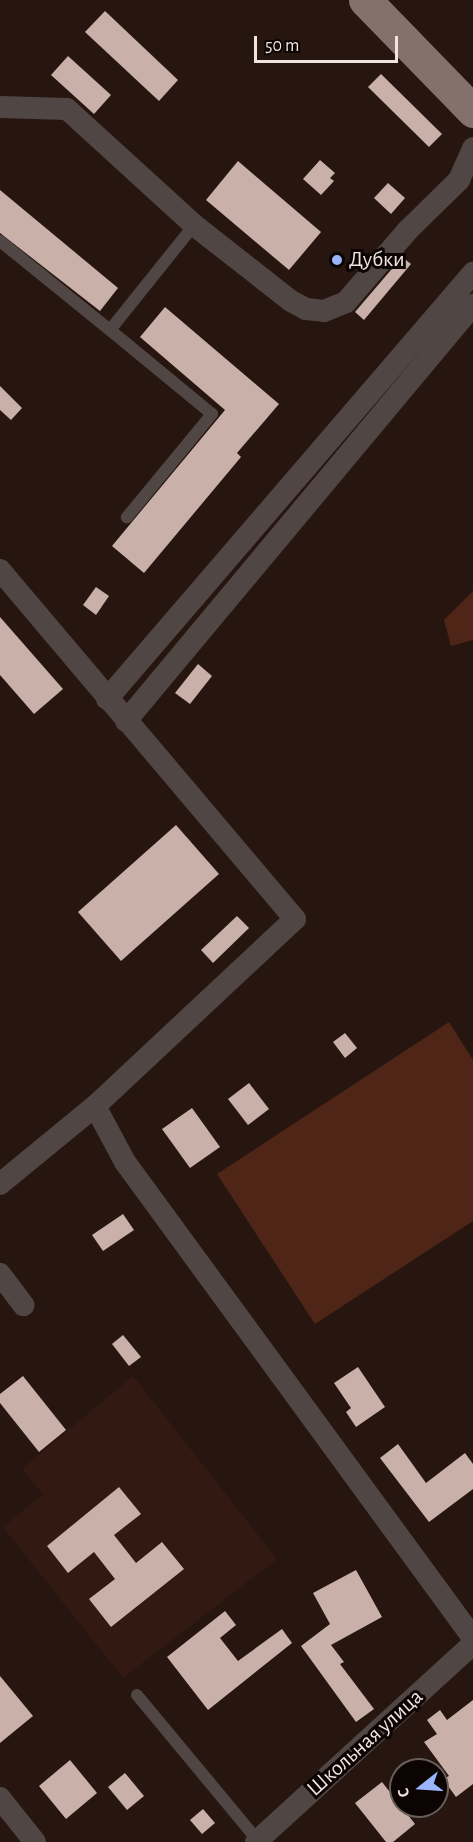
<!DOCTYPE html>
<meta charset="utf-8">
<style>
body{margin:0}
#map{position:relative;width:473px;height:1842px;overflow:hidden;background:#271610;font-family:"Alegreya Sans",sans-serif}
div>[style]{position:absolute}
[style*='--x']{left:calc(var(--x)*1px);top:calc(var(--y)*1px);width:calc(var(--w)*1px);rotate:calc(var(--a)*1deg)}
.built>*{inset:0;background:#321a12}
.green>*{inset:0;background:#4e2517}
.building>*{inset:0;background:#c9b0a8}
.service>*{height:12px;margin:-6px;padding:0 6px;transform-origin:6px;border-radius:6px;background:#504643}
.minor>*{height:22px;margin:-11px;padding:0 11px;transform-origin:11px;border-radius:11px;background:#504643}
.primary>*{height:33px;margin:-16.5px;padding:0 16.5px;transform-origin:16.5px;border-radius:16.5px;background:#85716b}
.dots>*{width:16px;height:16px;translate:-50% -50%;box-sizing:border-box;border:3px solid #0b0403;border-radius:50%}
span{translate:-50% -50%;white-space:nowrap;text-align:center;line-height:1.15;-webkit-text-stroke:6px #0b0403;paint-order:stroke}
.poi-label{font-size:22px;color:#f1e4e0}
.left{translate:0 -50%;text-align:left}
.street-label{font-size:22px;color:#f1e4e0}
.north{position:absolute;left:389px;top:1758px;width:60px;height:60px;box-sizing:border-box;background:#0b0403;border:2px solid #675e5b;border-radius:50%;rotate:253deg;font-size:16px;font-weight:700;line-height:24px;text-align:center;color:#f1e4e0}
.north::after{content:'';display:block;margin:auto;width:21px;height:27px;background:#9bb5fd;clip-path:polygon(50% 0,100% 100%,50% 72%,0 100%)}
.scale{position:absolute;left:254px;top:36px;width:144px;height:27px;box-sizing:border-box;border:3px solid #f1e4e0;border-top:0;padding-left:8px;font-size:18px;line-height:21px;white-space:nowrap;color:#f1e4e0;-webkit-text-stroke:4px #0b0403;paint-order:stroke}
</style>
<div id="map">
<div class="built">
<i style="clip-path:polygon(133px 1376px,277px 1559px,123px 1678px,3px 1527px,43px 1494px,22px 1469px)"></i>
</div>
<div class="green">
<i style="clip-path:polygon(473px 591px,473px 640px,451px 646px,444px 620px)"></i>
<i style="clip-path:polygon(449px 1022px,473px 1060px,473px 1221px,315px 1324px,217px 1174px)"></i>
</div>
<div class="building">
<i style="clip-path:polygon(105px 11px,178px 80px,159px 101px,85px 32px)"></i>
<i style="clip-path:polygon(68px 56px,111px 95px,94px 114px,51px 75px)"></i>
<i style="clip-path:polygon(381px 74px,442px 134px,429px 147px,368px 87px)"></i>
<i style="clip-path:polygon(320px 160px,335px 173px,330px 178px,334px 181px,321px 195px,303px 179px)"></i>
<i style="clip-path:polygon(238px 161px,321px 232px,289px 270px,206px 200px)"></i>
<i style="clip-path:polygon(388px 183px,405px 198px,391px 214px,374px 198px)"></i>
<i style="clip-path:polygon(0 190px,118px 288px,100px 311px,0 233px)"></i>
<i style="clip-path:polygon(402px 257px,411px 264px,364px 320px,355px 312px)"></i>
<i style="clip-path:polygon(165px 307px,279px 404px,237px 453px,241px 457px,144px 573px,112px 546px,225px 410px,140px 337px)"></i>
<i style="clip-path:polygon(0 386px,22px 408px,11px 420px,0 410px)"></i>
<i style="clip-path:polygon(96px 587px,109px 596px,96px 615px,83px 605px)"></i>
<i style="clip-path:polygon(0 617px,63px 689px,34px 714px,0 675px)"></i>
<i style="clip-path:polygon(198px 664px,212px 676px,190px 704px,175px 693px)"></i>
<i style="clip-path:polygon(176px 825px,219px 874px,121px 961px,78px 912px)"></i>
<i style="clip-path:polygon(237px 916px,249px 928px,213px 963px,201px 950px)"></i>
<i style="clip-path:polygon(345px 1033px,357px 1048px,345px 1058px,333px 1042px)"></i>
<i style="clip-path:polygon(249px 1083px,269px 1109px,248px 1125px,228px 1099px)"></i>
<i style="clip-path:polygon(192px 1108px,220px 1147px,190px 1168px,162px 1129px)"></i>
<i style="clip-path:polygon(123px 1214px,134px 1230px,103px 1251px,92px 1235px)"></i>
<i style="clip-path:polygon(123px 1335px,141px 1357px,129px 1366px,112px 1344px)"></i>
<i style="clip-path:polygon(358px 1367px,385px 1407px,356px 1427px,346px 1412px,351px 1408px,334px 1383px)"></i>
<i style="clip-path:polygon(23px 1376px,66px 1430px,39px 1452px,0 1403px,0 1394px)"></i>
<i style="clip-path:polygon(398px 1444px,426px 1483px,465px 1453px,473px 1464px,473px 1489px,429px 1522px,380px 1458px)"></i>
<i style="clip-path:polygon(119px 1487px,141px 1514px,114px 1535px,136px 1563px,162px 1542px,184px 1569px,111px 1627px,89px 1599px,115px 1579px,94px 1552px,68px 1573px,47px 1546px)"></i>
<i style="clip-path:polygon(356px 1570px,382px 1617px,331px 1645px,344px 1662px,340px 1664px,374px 1709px,356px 1722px,301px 1646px,330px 1624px,313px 1593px)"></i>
<i style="clip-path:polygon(225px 1611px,236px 1625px,220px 1638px,238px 1661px,282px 1629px,292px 1643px,208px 1710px,167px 1657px)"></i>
<i style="clip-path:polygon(0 1676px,33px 1716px,0 1743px)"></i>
<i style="clip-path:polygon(473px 1700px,473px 1784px,456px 1797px,443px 1779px,449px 1776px,424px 1742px,437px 1734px,427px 1720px,440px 1710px,447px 1720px)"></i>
<i style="clip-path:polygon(70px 1760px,97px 1793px,66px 1819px,39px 1786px)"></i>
<i style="clip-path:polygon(125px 1773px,144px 1796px,127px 1810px,108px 1787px)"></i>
<i style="clip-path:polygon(382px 1782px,415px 1824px,393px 1842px,386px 1842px,355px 1803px)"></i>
<i style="clip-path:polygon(203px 1809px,215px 1823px,202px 1834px,190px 1820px)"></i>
</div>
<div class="service">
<i style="--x:0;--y:241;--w:141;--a:39"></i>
<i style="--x:110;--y:330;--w:134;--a:-51.3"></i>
<i style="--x:110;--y:330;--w:132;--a:39.5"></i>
<i style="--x:212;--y:414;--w:134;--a:129.5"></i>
<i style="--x:137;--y:1695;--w:190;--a:50.3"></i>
</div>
<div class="minor">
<i style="--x:0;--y:107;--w:67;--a:1.7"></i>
<i style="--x:67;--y:109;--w:172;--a:42.4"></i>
<i style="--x:194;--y:225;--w:123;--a:38.1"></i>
<i style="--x:291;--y:301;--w:17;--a:28"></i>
<i style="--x:306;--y:309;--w:18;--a:6"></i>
<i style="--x:324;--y:311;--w:24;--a:-22"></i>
<i style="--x:346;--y:302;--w:94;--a:-49.3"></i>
<i style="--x:407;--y:231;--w:73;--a:-44.4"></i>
<i style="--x:459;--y:180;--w:35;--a:-66"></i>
<i style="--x:0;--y:570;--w:457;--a:49.8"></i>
<i style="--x:295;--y:919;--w:274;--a:136.9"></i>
<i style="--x:95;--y:1106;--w:123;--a:140.6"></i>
<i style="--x:107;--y:699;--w:562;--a:-49.33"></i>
<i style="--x:126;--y:721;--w:542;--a:-50.17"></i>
<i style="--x:95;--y:1106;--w:64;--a:61.8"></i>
<i style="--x:125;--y:1162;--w:590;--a:53.83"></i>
<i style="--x:0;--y:1274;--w:39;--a:53"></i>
<i style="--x:0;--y:1798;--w:56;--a:51.5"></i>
<i style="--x:256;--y:1842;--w:294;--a:-42.4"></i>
</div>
<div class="primary">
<i style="--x:365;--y:0;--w:155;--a:45.8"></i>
</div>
<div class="dots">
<i style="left:337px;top:260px;background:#9bb5fd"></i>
</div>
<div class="poi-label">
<span class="left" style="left:349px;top:260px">Дубки</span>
</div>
<div class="street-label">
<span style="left:365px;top:1743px;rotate:-42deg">Школьная улица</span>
</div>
<div class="north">С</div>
<div class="scale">50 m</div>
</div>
